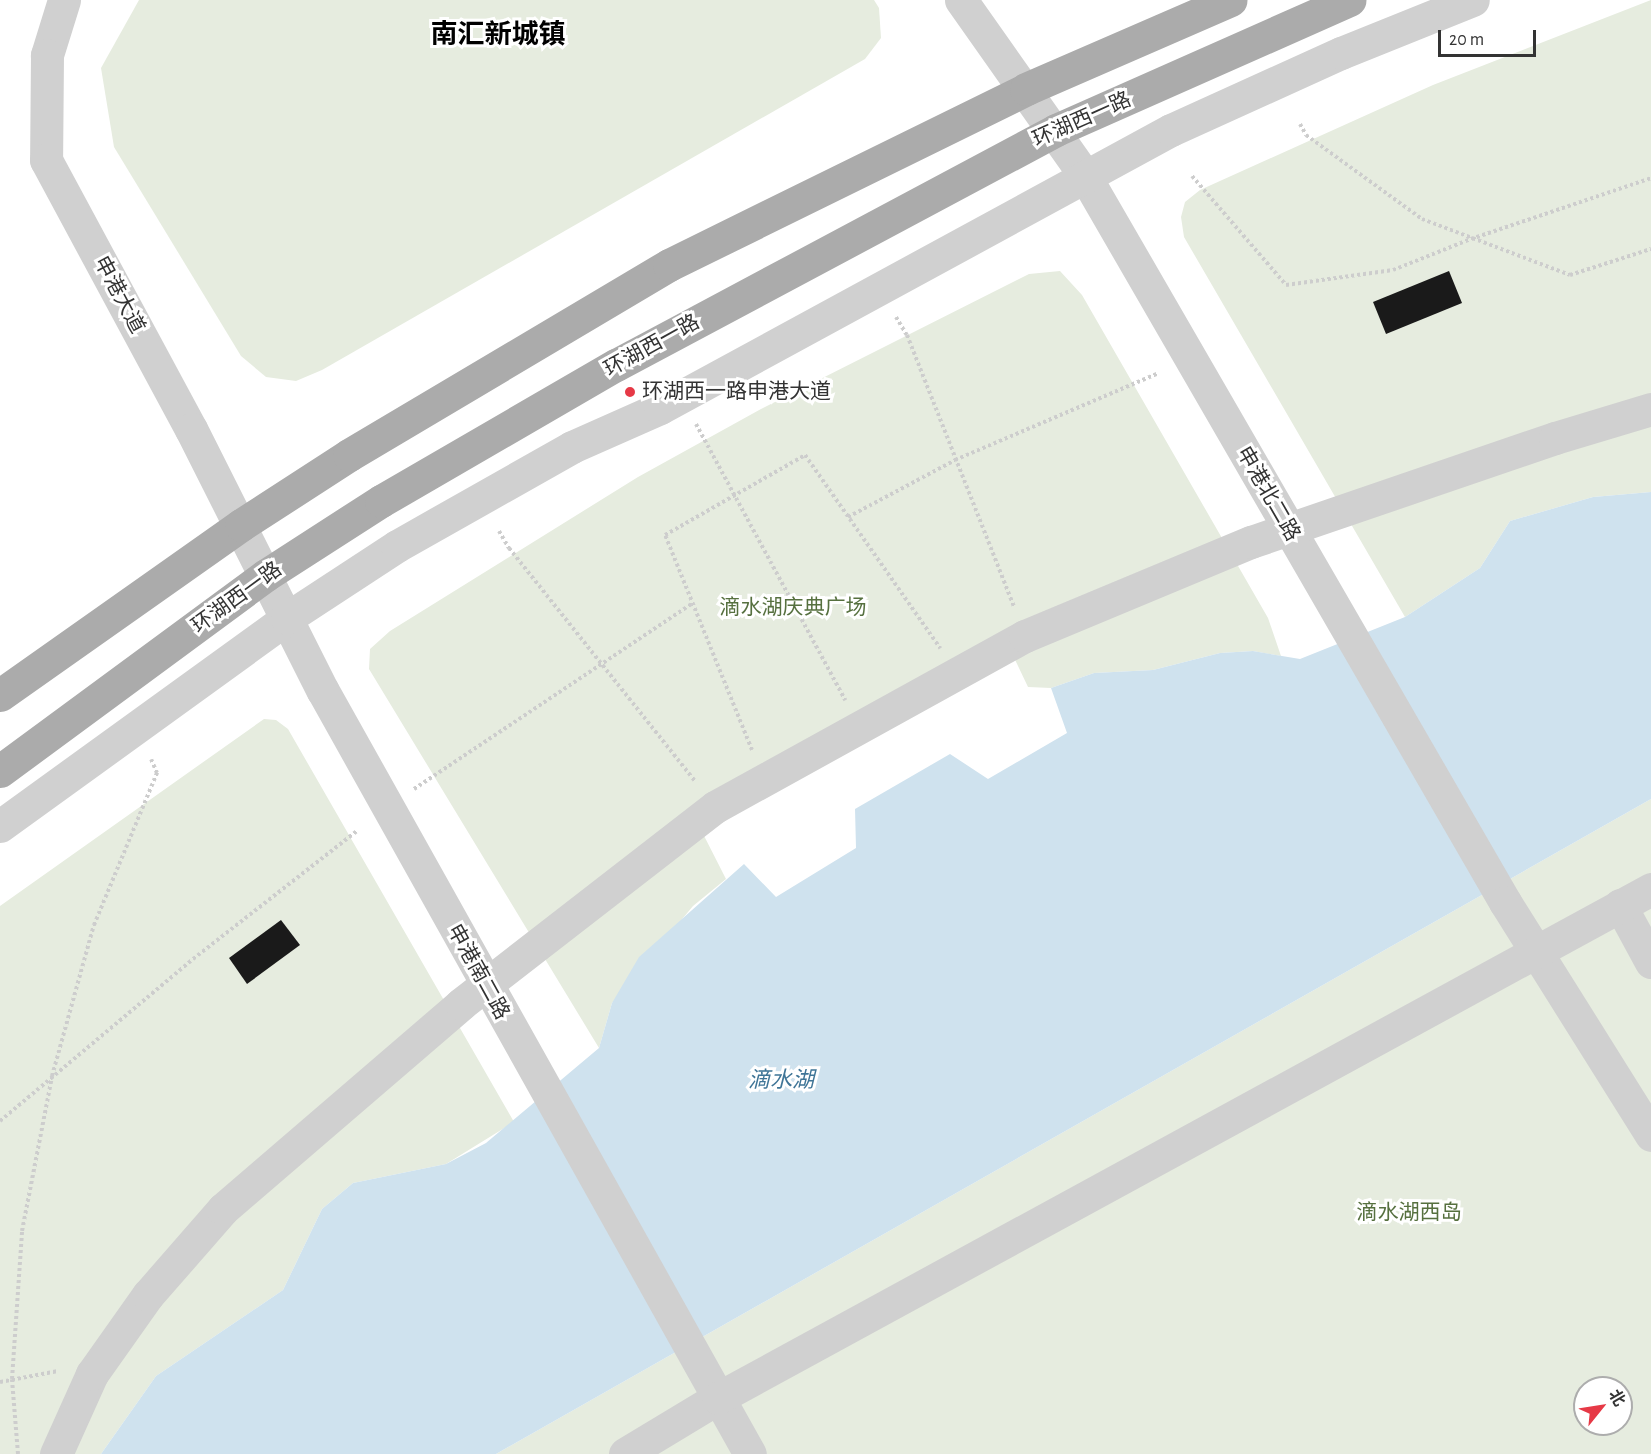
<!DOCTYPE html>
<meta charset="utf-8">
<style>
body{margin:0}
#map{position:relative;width:1651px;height:1454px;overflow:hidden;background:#fff;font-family:"Alegreya Sans","Noto Sans SC",sans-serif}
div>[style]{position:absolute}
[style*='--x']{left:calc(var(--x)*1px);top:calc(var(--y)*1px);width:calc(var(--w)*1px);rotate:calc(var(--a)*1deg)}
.green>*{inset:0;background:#e6ecdf}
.water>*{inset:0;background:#cfe2ee}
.building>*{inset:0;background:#1a1a1a}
.path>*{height:4px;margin-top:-2px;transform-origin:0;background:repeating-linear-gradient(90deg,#cdcdcd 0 3px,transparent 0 6px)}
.minor>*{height:33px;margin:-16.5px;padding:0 16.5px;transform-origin:16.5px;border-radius:16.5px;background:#d0d0d0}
.major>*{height:33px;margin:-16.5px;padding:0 16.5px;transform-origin:16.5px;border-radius:16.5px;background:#ababab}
.dots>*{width:16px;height:16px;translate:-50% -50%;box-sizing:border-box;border:3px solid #fff;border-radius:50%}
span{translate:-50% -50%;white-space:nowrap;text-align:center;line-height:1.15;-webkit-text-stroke:6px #fff;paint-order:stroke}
.street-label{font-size:21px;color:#333}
.poi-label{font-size:21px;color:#333}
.left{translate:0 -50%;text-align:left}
.park-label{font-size:21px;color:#56703f}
.water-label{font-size:22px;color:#3f7597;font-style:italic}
.district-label{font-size:27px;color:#000;font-weight:700}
.north{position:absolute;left:1573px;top:1376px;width:60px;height:60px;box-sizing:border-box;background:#fff;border:2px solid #adadad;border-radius:50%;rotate:60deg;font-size:16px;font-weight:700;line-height:24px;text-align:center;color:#333}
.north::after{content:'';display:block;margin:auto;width:21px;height:27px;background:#e63946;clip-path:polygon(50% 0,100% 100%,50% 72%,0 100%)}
.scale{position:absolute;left:1438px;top:30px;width:98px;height:27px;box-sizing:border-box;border:3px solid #333;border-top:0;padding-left:8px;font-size:18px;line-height:21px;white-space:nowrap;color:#333;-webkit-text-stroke:4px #fff;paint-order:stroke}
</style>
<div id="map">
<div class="green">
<i style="clip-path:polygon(139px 0,874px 0,879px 8px,881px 38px,865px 59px,322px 370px,296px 381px,266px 377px,241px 356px,114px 147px,101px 68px)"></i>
<i style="clip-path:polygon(1651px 0,1651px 492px,1593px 497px,1510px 521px,1480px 568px,1405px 617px,1184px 237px,1181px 217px,1185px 202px,1200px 190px,1433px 85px)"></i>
<i style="clip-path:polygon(1060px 271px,1082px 295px,1268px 618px,1281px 656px,1253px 651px,1220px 653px,1153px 670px,1094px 673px,1051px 688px,1028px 687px,1008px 645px,697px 822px,726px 879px,693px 906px,612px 1003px,599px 1048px,369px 669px,370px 649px,390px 631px,638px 477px,761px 409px,1029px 274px)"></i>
<i style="clip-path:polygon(264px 719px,276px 720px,288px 729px,514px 1122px,446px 1164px,353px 1183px,322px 1209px,283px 1290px,156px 1376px,101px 1454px,0 1454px,0 906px)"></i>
<i style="clip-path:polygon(evenodd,1651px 799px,1651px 1454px,496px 1454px,1651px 799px,1585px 1388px,1621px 1388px,1621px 1424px,1585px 1424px,1585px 1388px)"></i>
</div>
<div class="water">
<i style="clip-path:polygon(1651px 492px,1651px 799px,496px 1454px,101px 1454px,156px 1376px,283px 1290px,322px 1209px,353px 1183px,446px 1164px,486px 1143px,599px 1048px,612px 1003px,639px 957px,744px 864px,776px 897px,856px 848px,855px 809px,950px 754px,988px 779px,1067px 733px,1051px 688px,1094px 673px,1153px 670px,1220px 653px,1253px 651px,1300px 659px,1405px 617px,1480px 568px,1510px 521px,1593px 497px)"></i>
</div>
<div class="building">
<i style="clip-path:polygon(1449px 271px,1462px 303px,1386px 334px,1373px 302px)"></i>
<i style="clip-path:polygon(281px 920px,300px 945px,247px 984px,229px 958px)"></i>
</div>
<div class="path">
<i style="--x:1300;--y:124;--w:13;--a:61"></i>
<i style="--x:1306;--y:135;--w:143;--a:35.9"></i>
<i style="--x:1422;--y:219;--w:158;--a:20.7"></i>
<i style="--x:1570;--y:275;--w:85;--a:-17.8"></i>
<i style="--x:1192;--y:176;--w:144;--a:49.2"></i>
<i style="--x:1286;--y:285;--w:108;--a:-8"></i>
<i style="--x:1393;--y:270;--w:84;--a:-21.7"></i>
<i style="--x:1471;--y:239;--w:190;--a:-18.7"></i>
<i style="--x:896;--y:317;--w:21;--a:59"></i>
<i style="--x:907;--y:335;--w:292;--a:68.5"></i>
<i style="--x:696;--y:424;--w:314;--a:61.6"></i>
<i style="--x:848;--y:517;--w:121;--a:-28"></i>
<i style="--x:955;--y:460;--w:220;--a:-23.1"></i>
<i style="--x:499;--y:531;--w:20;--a:60"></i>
<i style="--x:509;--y:548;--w:298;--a:51.4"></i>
<i style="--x:752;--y:750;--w:232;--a:-112"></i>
<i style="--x:665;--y:535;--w:161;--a:-29.7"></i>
<i style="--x:805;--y:455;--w:236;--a:55"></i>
<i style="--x:414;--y:789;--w:335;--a:-33.7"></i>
<i style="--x:0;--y:1121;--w:252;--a:-40"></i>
<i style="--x:193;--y:959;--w:209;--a:-38"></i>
<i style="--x:0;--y:1382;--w:59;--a:-10.7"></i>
<i style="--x:18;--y:1454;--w:75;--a:-94.6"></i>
<i style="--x:12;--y:1379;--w:148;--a:-86.1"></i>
<i style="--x:22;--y:1231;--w:158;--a:-79"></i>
<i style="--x:52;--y:1076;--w:157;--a:-74.5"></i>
<i style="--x:94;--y:925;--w:165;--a:-67.5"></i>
<i style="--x:157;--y:773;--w:15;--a:-113"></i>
</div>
<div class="minor">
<i style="--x:64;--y:0;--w:58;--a:107.2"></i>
<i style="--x:47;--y:55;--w:105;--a:90.5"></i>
<i style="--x:46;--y:160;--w:306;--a:61.7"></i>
<i style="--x:191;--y:429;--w:293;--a:63.3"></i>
<i style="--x:323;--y:691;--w:874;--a:60.77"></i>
<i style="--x:961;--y:0;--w:215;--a:54.8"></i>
<i style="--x:1085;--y:176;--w:839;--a:59.95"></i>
<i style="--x:1505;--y:902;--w:275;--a:57.9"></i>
<i style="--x:0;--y:826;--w:354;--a:-35.9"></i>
<i style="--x:287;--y:618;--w:131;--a:-33.2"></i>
<i style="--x:397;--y:546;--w:201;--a:-29.5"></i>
<i style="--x:572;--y:447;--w:96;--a:-23.9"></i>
<i style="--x:660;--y:408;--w:582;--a:-28.55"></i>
<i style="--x:1171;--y:130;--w:187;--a:-24.4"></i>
<i style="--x:1341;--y:53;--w:142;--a:-21.9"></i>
<i style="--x:1620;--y:905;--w:65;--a:61.5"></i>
<i style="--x:56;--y:1454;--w:88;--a:-65.8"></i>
<i style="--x:92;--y:1374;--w:97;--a:-54.7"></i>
<i style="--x:148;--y:1295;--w:114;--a:-48.9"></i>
<i style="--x:223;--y:1209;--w:314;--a:-40.7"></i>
<i style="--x:461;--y:1004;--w:321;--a:-37.8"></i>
<i style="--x:715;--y:807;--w:354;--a:-28.9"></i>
<i style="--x:1025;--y:636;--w:245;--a:-22.6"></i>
<i style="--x:1251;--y:542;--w:321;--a:-18.9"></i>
<i style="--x:1555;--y:438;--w:100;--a:-16.8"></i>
<i style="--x:625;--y:1454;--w:109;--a:-31.1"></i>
<i style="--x:718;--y:1398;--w:1063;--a:-28.61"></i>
</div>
<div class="major">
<i style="--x:0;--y:695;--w:295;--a:-35.2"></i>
<i style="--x:241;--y:525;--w:129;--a:-32.9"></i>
<i style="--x:349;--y:455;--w:372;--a:-30.7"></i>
<i style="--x:669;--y:265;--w:398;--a:-26.2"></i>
<i style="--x:1026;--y:89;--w:223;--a:-23.5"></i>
<i style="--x:0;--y:771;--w:330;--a:-36.4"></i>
<i style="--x:266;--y:575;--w:137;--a:-32.8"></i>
<i style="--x:381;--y:501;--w:272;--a:-30.1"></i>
<i style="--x:616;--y:365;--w:499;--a:-28.1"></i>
<i style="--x:1056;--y:130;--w:321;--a:-23.9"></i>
</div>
<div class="dots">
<i style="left:630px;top:392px;background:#e63946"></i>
</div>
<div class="street-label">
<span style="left:1082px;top:120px;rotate:-24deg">环湖西一路</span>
<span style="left:119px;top:295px;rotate:62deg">申港大道</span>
<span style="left:652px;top:346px;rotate:-29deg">环湖西一路</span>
<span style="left:1268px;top:494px;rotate:60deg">申港北二路</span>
<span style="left:237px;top:598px;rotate:-36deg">环湖西一路</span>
<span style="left:478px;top:972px;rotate:61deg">申港南二路</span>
</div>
<div class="poi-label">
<span class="left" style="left:642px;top:392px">环湖西一路申港大道</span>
</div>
<div class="park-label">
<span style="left:793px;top:608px">滴水湖庆典广场</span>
<span style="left:1409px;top:1213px">滴水湖西岛</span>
</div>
<div class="water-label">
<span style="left:781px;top:1081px">滴水湖</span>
</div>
<div class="district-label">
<span style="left:498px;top:35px">南汇新城镇</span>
</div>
<div class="north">北</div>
<div class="scale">20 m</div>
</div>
